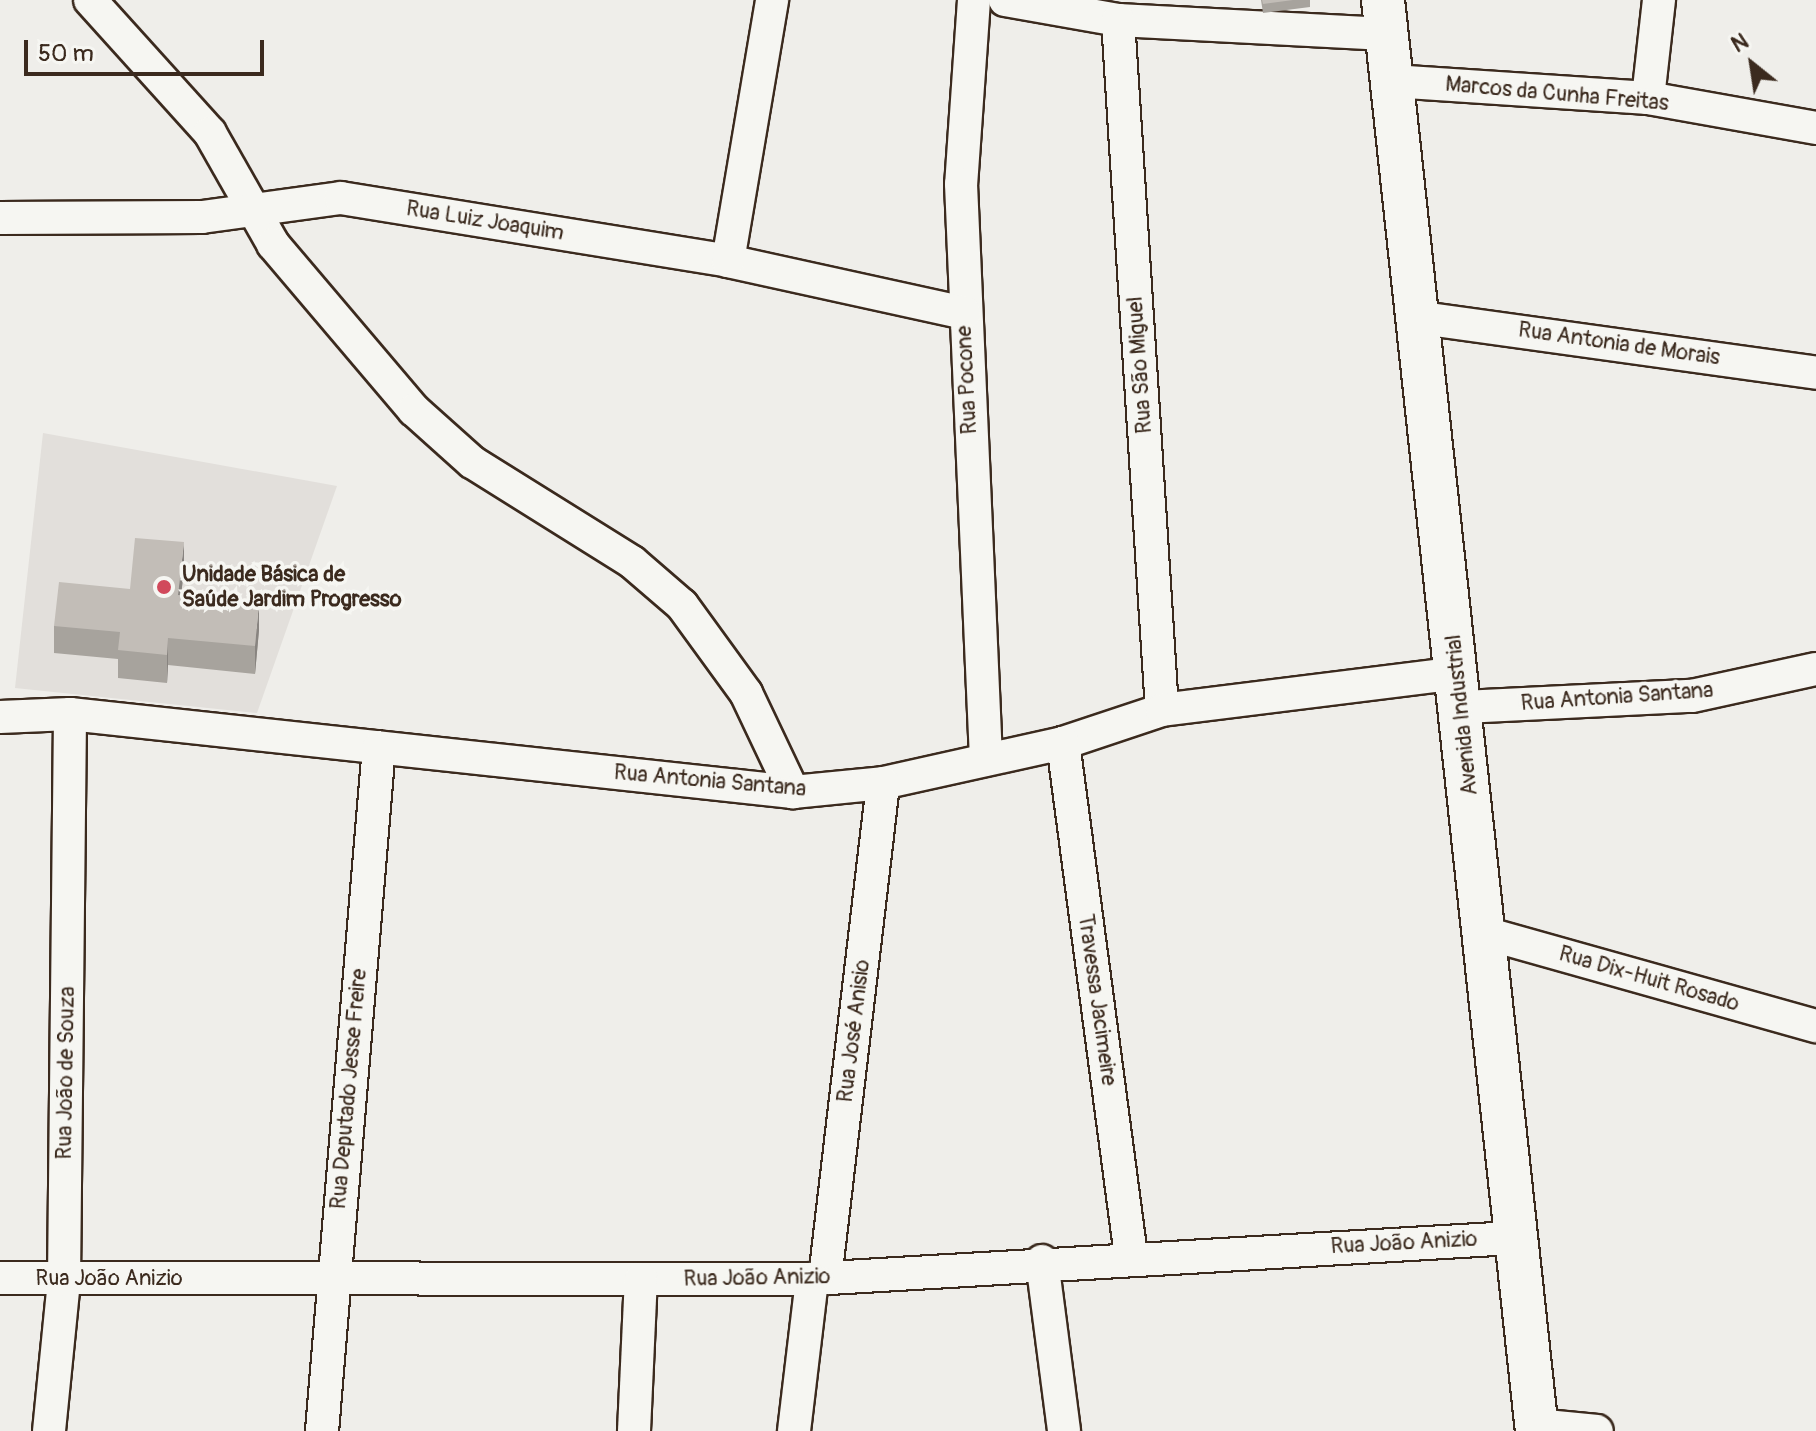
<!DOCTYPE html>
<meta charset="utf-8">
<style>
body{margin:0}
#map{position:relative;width:1816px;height:1431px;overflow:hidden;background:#efeeea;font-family:Pangolin,sans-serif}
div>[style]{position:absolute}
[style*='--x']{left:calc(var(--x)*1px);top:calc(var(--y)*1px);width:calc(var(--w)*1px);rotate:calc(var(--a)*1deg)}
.built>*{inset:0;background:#e2dfdb}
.roads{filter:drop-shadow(2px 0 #3b2a1e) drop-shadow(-2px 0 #3b2a1e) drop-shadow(0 2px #3b2a1e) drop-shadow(0 -2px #3b2a1e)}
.minor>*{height:32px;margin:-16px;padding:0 16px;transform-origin:16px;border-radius:16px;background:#f6f6f2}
.tertiary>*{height:42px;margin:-21px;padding:0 21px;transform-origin:21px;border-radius:21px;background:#f6f6f2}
.wall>*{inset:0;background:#a7a39d}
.shaded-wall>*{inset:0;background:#888480}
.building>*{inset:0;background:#c2bdb7}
.dots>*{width:22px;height:22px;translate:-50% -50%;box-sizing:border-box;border:4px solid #f6f6f2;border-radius:50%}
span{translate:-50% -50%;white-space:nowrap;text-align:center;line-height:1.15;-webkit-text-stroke:7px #f6f6f2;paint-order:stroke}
.street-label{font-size:22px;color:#3b2a1e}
.poi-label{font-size:22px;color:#3b2a1e;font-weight:700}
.left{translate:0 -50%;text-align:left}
.north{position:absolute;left:1712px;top:24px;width:80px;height:80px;-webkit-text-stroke:6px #f6f6f2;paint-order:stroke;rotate:330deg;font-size:22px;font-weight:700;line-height:32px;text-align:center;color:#3b2a1e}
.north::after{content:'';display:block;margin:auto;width:28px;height:36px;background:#3b2a1e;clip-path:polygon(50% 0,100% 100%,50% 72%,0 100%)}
.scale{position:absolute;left:24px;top:40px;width:240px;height:36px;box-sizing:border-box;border:4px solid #3b2a1e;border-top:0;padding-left:10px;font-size:24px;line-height:28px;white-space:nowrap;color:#3b2a1e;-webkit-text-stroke:6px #f6f6f2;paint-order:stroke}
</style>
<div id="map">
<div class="built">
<i style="clip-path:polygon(43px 433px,337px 486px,257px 713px,15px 688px)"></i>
</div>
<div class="roads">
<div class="minor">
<i style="--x:90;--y:0;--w:179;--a:47.9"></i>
<i style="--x:210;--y:133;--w:128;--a:60.4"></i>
<i style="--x:273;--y:244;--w:218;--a:49.7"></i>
<i style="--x:414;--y:410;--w:78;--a:41.9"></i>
<i style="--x:472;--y:462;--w:189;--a:32"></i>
<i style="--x:632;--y:562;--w:66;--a:40.7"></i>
<i style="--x:682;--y:605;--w:109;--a:54"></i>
<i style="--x:746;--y:693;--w:110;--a:64.6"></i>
<i style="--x:974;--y:0;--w:184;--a:94"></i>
<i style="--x:961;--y:184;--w:576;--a:87.51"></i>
<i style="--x:1005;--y:0;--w:115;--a:10"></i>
<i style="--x:1118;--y:20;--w:268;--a:3"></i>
<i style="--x:1118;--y:20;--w:691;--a:86.35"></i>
<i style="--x:1392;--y:81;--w:257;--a:3.8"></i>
<i style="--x:1648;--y:98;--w:171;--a:10.1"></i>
<i style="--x:1648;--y:98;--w:99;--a:-83.6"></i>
<i style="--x:0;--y:218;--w:202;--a:-0.3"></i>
<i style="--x:202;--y:217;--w:140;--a:-7.8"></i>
<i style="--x:341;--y:198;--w:392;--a:9.2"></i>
<i style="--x:728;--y:261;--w:242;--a:12.4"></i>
<i style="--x:728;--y:261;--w:265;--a:-80.4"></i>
<i style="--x:1422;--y:318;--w:398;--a:7.9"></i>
<i style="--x:1463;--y:707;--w:229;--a:-2.8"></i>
<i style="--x:1692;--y:696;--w:127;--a:-12.3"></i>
<i style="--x:0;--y:717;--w:70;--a:-2.5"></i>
<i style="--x:70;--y:714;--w:727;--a:6.16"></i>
<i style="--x:793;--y:792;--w:90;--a:-5.7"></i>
<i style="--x:883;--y:783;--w:184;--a:-12.5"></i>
<i style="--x:1063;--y:743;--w:104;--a:-18.4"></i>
<i style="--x:1162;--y:710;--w:298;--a:-7.1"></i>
<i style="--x:1063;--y:743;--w:517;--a:82.45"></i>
<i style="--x:1481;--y:932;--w:348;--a:15.7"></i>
<i style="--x:1042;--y:1261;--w:171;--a:82.6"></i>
<i style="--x:0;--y:1278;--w:812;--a:0.07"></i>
<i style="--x:812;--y:1279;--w:702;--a:-3.35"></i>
<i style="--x:825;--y:1278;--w:498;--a:-83.3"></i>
<i style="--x:1536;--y:1425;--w:61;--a:5.6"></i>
<i style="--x:49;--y:1431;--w:152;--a:-84.3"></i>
<i style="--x:64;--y:1280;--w:566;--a:-89.39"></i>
<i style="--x:322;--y:1431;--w:686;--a:-85.24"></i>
<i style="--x:634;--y:1431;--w:152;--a:-87.4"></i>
<i style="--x:794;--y:1431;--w:153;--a:-83.2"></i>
</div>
<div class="tertiary">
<i style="--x:1383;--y:0;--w:1439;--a:83.86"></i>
</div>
</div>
<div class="wall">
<i style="clip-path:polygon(1261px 0,1310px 0,1310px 7px,1263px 13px)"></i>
<i style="clip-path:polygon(184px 569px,181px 595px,259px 630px,255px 674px,168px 665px,167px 683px,118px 678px,118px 659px,54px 653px,54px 626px,130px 589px)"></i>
</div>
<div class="shaded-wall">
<i style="clip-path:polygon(184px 542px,184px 569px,178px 623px,178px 595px)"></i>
<i style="clip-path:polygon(259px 603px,259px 630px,255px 674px,255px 646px)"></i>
<i style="clip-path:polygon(168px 638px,168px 665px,167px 683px,167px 655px)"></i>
</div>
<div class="building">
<i style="clip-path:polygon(1262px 0,1293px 0,1263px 4px)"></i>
<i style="clip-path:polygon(135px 538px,184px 542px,178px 595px,259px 603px,255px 646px,168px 638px,167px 655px,118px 650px,120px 632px,54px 626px,59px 582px,130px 589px)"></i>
</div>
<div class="dots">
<i style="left:164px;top:587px;background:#d1495b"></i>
</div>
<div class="street-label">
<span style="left:1557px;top:94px;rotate:5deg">Marcos da Cunha Freitas</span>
<span style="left:485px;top:221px;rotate:9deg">Rua Luiz Joaquim</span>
<span style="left:1619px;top:344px;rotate:8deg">Rua Antonia de Morais</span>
<span style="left:1140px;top:365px;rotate:-94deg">Rua São Miguel</span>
<span style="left:967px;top:380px;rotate:-93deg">Rua Pocone</span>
<span style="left:1617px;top:697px;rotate:-4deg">Rua Antonia Santana</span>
<span style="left:1462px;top:715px;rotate:-96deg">Avenida Industrial</span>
<span style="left:710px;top:781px;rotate:5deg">Rua Antonia Santana</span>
<span style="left:1649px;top:979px;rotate:16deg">Rua Dix-Huit Rosado</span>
<span style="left:1097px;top:1000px;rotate:82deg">Travessa Jacimeire</span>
<span style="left:854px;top:1031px;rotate:-83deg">Rua José Anisio</span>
<span style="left:66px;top:1073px;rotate:-89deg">Rua João de Souza</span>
<span style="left:349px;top:1089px;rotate:-85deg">Rua Deputado Jesse Freire</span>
<span style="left:1404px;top:1243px;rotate:-3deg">Rua João Anizio</span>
<span style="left:757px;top:1278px;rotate:-1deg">Rua João Anizio</span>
<span style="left:109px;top:1279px">Rua João Anizio</span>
</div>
<div class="poi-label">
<span class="left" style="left:182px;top:587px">Unidade Básica de<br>Saúde Jardim Progresso</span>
</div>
<div class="north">N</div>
<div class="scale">50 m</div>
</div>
